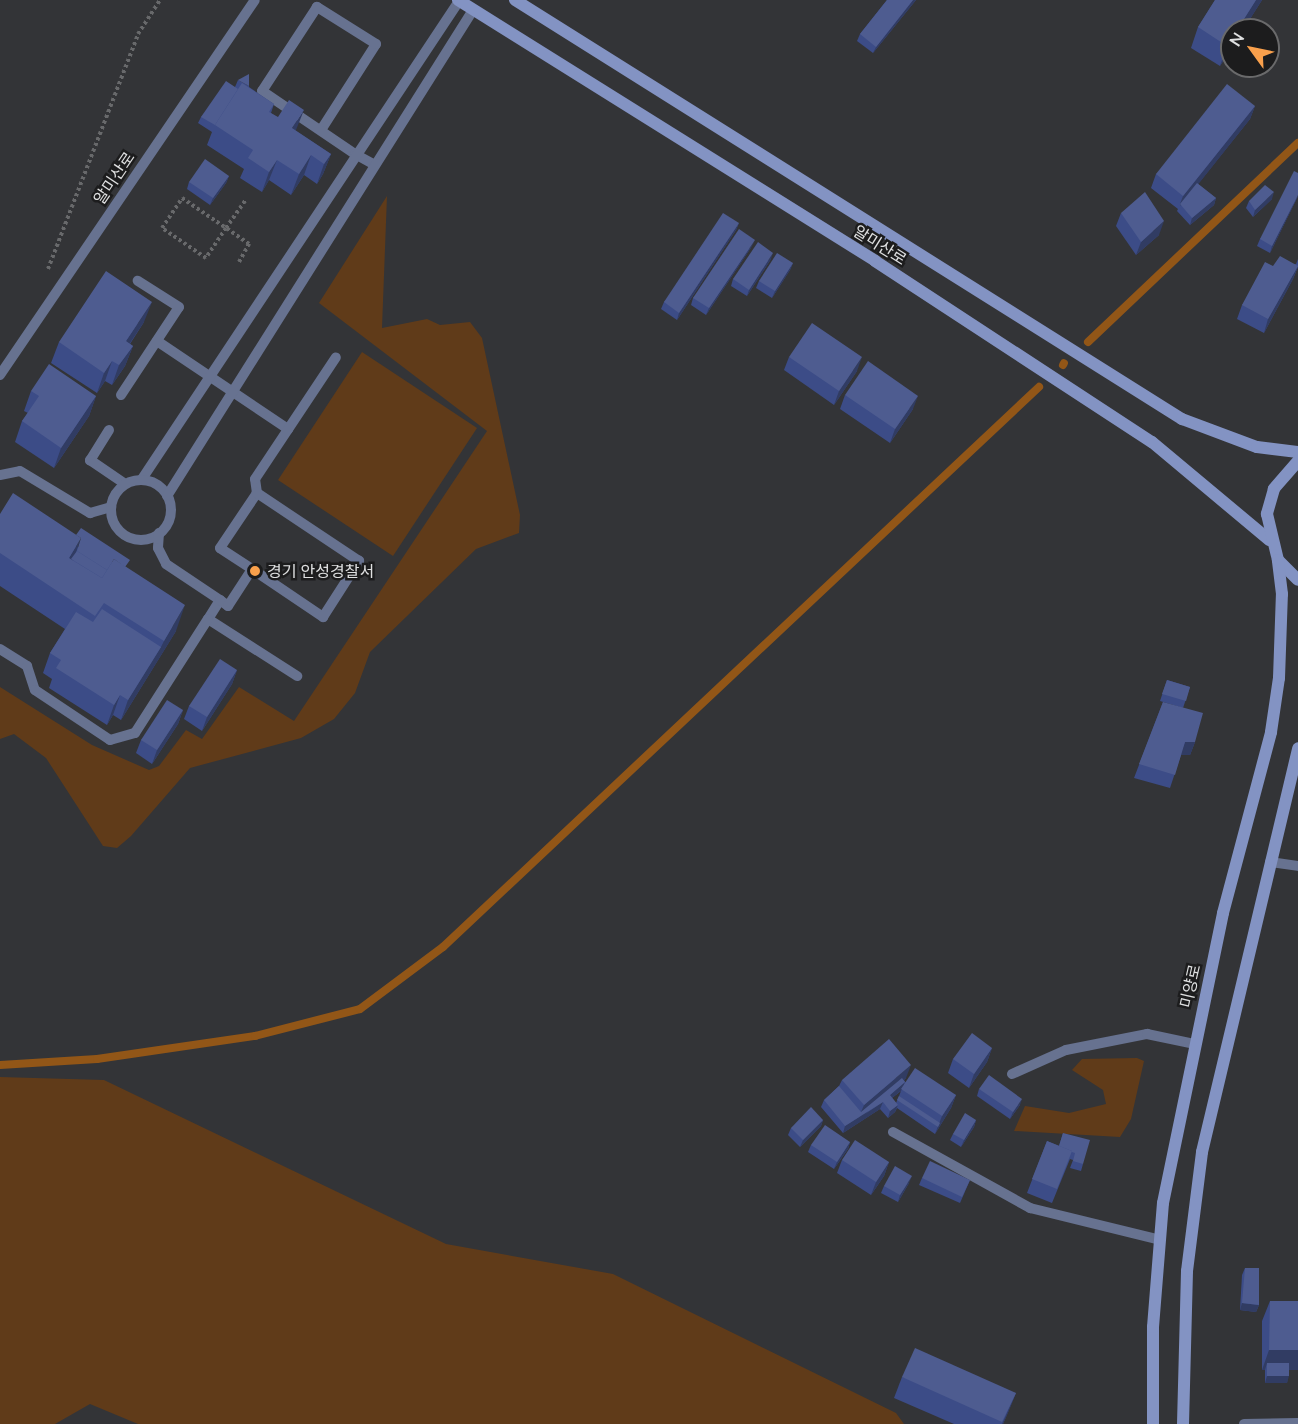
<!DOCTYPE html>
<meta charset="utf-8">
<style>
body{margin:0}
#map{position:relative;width:1298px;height:1424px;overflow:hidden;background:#333437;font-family:Lato,"Noto Sans KR",sans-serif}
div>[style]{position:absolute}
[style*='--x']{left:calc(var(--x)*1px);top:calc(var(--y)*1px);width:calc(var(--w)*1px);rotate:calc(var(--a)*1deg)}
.green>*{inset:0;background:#603b19}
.stream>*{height:8px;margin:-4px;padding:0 4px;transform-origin:4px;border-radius:4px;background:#925617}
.path>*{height:4px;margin-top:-2px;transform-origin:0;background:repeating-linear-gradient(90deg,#68696b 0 3px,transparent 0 6px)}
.service>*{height:10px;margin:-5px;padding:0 5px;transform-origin:5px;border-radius:5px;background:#677290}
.service>.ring{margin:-5px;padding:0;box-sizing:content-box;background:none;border:10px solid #677290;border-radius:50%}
.secondary>*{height:12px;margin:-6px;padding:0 6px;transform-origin:6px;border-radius:6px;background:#8393c3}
.wall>*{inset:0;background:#3c4c87}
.shaded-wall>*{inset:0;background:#313c63}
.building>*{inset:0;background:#4e5c90}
.dots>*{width:16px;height:16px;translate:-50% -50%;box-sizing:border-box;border:3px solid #1c1c1d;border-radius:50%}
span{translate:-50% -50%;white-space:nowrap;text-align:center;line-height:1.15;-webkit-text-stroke:5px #1c1c1d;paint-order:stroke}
.street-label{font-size:16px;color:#dfe0e1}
.poi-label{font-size:16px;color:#dfe0e1}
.left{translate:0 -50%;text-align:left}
.north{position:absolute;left:1220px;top:18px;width:60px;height:60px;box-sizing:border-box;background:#1c1c1d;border:2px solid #6a6a6b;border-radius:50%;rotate:303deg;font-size:16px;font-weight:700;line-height:24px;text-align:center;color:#dfe0e1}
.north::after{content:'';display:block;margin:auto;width:21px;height:27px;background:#f9a04c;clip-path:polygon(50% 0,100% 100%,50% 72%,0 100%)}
</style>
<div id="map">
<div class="green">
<i style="clip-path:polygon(387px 196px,382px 328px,427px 319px,440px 325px,470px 322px,482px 338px,520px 515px,519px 533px,476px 549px,370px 652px,355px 693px,334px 719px,301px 738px,190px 768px,131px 836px,117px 848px,103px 846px,46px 758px,14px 734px,0 739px,0 687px,92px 745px,149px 770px,159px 766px,186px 730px,202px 739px,239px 687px,294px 721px,487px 431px,319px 303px)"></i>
<i style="clip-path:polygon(362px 352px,477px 428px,393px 556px,278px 480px)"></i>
<i style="clip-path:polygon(1137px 1058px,1144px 1061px,1131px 1119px,1120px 1137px,1014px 1131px,1025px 1106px,1069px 1113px,1106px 1104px,1103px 1090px,1072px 1070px,1082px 1059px)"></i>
<i style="clip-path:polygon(0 1077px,104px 1080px,446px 1244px,613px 1274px,896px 1413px,904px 1424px,138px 1424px,90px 1404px,55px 1424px,0 1424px)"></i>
</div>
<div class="stream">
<i style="--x:1088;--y:342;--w:289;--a:-43.5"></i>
<i style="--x:1063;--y:365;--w:2;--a:-63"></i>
<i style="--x:0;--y:1065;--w:97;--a:-3.5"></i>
<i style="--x:97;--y:1059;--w:160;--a:-8.3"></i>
<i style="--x:255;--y:1036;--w:108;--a:-14.4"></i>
<i style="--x:360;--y:1009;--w:104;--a:-36.8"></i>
<i style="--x:443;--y:947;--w:818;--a:-43.22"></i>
</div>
<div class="path">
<i style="--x:239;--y:262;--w:21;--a:-61"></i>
<i style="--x:249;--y:244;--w:28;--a:-145"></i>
<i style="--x:226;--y:228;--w:36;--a:124"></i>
<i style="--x:206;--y:258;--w:53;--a:-145.7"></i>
<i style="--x:162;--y:228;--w:36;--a:-56"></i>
<i style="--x:182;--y:198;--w:53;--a:34.3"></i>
<i style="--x:226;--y:228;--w:35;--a:-55"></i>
<i style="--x:48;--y:269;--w:252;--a:-69"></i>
<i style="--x:138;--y:34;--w:40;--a:-57.1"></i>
</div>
<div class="service">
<i style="--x:321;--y:130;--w:102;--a:-57.4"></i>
<i style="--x:376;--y:44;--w:70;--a:-147.9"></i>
<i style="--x:317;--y:7;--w:100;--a:123.2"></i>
<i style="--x:262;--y:91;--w:112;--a:34.1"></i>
<i style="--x:355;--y:154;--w:21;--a:29"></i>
<i style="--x:157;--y:341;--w:158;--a:33.9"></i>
<i style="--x:0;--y:375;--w:453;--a:-55.8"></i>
<i style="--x:121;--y:395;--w:105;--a:-56.6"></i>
<i style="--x:179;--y:307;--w:49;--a:-147.6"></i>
<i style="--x:109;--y:430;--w:36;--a:122"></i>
<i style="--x:90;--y:460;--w:42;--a:34.4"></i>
<i style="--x:0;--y:475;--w:20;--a:-11"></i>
<i style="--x:20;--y:471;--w:82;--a:31"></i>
<i style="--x:90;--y:513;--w:22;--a:-16"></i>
<i style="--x:142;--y:479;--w:574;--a:-56.45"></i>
<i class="ring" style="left:111px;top:480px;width:50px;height:50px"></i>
<i style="--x:167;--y:496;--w:574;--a:-57.8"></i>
<i style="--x:159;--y:533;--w:15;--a:94"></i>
<i style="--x:158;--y:548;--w:18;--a:63"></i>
<i style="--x:166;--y:564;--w:65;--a:33.7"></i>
<i style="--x:220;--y:600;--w:22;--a:122"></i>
<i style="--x:208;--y:619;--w:106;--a:32.6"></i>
<i style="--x:252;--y:569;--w:38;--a:-147"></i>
<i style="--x:220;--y:548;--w:66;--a:-56.1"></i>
<i style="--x:257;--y:493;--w:14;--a:-98"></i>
<i style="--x:255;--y:479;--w:146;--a:-56.4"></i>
<i style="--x:220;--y:600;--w:10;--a:37"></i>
<i style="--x:228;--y:606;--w:44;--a:-57"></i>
<i style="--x:252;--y:569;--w:86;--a:34.1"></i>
<i style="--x:323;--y:617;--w:67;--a:-57.3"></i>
<i style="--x:359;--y:561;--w:123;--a:-146.3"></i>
<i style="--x:0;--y:649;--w:32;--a:32"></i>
<i style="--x:27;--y:666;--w:25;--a:72"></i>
<i style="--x:35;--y:690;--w:90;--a:33.7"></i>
<i style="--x:110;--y:740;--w:26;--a:-16"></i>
<i style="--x:135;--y:733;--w:135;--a:-57.4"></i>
<i style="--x:1270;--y:862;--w:28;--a:8"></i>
<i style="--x:1012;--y:1074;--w:59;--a:-24"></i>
<i style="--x:1066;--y:1050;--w:83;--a:-11.2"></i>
<i style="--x:1147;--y:1034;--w:48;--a:12"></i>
<i style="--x:893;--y:1132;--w:157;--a:29"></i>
<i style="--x:1030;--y:1208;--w:134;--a:13.8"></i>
<i style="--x:1244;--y:1424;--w:54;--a:-1.1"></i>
</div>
<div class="secondary">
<i style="--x:458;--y:0;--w:492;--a:32"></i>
<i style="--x:875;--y:261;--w:331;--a:33.2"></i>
<i style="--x:1152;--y:442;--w:153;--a:39.9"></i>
<i style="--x:515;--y:0;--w:788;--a:32.14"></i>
<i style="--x:1182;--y:419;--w:80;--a:20.5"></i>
<i style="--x:1257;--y:447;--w:41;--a:7"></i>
<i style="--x:1298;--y:461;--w:37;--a:131"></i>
<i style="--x:1274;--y:489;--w:26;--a:106"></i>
<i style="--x:1267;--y:514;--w:47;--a:76.6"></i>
<i style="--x:1278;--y:560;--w:28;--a:45"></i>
<i style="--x:1153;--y:1424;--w:97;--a:-90"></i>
<i style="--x:1153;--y:1327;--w:124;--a:-85.4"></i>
<i style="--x:1163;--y:1203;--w:296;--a:-78.3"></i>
<i style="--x:1223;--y:913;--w:187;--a:-75.1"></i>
<i style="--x:1271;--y:732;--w:55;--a:-81.6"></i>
<i style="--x:1279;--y:678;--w:84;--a:-88"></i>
<i style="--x:1282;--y:594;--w:34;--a:-97"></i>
<i style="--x:1183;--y:1424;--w:153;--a:-88.5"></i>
<i style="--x:1187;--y:1271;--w:120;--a:-82.8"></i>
<i style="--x:1202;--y:1152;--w:415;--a:-76.6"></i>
</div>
<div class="wall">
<i style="clip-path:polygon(887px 0,916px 0,873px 53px,857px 41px,860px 34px)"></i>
<i style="clip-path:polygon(1215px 0,1262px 0,1220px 66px,1191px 48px,1198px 27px)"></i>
<i style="clip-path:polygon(238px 80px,249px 86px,249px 87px,274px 104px,271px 113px,296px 131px,331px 154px,323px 174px,317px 184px,304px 175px,291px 195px,269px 180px,262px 192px,240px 178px,244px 169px,207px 145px,212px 132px,198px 123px,201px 117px,235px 87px)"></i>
<i style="clip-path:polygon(1255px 106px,1250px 119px,1198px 184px,1216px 198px,1214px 205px,1190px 225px,1177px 211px,1178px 209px,1151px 188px,1156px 174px)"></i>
<i style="clip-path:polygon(229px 176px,226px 183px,210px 205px,187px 189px,189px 182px)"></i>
<i style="clip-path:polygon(1298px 196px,1270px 253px,1257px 246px,1260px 239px)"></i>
<i style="clip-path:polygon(1272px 199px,1253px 217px,1246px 208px,1249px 201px)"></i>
<i style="clip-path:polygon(1121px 213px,1159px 235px,1136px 255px,1116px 226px)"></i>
<i style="clip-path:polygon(739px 223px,736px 230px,677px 320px,661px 309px,664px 302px)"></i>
<i style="clip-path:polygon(752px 246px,706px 315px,691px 305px,693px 298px)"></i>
<i style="clip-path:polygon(771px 259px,747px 296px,731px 286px,733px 279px)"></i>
<i style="clip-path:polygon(1298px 259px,1298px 267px,1293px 279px,1264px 333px,1237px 319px,1242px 305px,1273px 266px,1296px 264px)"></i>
<i style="clip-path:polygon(793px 263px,790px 270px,772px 298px,756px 288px,759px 281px)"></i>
<i style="clip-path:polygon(144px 322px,130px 344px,133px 346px,125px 366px,112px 385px,105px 381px,97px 393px,51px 363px,59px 342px)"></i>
<i style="clip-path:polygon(789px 357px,857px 371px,834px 405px,784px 370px)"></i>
<i style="clip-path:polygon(31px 391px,96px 396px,89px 416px,54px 468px,15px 442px,22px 421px,28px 413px,24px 411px)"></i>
<i style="clip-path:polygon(845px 395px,913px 409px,890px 443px,840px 409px)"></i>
<i style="clip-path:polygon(0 514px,127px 568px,176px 631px,121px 720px,113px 715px,107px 725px,49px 688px,52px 679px,43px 673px,50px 653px,65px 629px,0 586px)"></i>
<i style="clip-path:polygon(237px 670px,232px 684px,202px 731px,184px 719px,189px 706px)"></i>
<i style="clip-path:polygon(1167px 680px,1190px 687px,1183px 708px,1160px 701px)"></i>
<i style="clip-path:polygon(1163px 702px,1195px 742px,1190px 755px,1181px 755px,1170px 788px,1134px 778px)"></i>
<i style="clip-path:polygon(183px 710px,178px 724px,152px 764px,136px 753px,141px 740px)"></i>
<i style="clip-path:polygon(992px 1048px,987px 1062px,969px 1088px,948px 1073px,953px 1059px)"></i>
<i style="clip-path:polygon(evenodd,906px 1078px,904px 1080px,905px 1082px,956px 1095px,951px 1108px,935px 1134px,897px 1108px,895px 1112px,888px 1118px,880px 1109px,843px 1133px,821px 1107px,824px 1100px,839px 1086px,842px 1080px,906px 1078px,901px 1091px,899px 1096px,896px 1103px,892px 1098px,901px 1091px)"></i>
<i style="clip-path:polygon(979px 1089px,1020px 1105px,1010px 1119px,977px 1096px)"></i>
<i style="clip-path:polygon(823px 1120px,821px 1126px,800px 1147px,788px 1135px,791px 1128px)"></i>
<i style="clip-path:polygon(976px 1120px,974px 1127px,961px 1147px,950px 1140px,953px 1134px)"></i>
<i style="clip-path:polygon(1063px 1133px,1083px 1164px,1081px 1171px,1070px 1168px,1073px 1160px,1070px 1159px,1052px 1203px,1027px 1193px,1047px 1141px,1059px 1146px)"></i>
<i style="clip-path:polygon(850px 1142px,848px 1149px,834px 1169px,808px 1152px,811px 1145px)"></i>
<i style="clip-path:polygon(842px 1160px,889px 1162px,884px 1176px,871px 1195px,837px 1173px)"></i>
<i style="clip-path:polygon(922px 1178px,970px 1180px,960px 1203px,919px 1185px)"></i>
<i style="clip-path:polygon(909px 1183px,898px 1202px,881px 1193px,884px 1186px)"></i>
<i style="clip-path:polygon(1245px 1268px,1259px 1305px,1256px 1312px,1240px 1310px,1242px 1275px)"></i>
<i style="clip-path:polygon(1270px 1301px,1289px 1370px,1287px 1383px,1265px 1383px,1265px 1370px,1262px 1370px,1262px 1321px)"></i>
<i style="clip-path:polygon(902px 1377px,1016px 1393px,1003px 1424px,954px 1424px,894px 1398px)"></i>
</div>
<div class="shaded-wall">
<i style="clip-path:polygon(913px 0,916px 0,873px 53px,876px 47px)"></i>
<i style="clip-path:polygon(1256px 0,1262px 0,1243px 30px,1237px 30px)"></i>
<i style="clip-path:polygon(1232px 38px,1232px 47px,1220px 66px,1227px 46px)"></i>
<i style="clip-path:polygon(1255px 106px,1250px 119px,1181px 206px,1180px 204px,1183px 196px)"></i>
<i style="clip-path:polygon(304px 110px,296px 130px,284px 148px,292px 128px)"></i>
<i style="clip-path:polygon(331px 154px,323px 174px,317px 184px,324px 164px)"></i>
<i style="clip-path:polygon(311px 155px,304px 175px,291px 195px,299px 174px)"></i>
<i style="clip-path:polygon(277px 160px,269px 180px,262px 192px,269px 172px)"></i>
<i style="clip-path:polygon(229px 176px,226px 183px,210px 205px,213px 198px)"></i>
<i style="clip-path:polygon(1274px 192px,1272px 199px,1253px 217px,1255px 210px)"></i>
<i style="clip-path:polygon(1298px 195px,1298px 196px,1270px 253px,1272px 246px)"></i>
<i style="clip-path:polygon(1216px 198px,1214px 205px,1190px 225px,1192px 218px)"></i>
<i style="clip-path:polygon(1164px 221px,1159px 235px,1136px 255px,1141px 242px)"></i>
<i style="clip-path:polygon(739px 223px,736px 230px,677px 320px,679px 313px)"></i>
<i style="clip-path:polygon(755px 240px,752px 246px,706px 315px,709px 308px)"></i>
<i style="clip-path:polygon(773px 253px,771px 259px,747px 296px,749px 290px)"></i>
<i style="clip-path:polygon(793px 263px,790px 270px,772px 298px,775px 291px)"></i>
<i style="clip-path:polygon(1298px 266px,1293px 279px,1264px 333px,1268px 319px)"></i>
<i style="clip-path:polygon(152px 302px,144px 322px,118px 361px,126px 341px)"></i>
<i style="clip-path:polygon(133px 346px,125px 366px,112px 385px,119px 365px)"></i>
<i style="clip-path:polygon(862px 357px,857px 371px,834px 405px,839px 391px)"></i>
<i style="clip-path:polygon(112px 361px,105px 381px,97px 393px,104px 373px)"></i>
<i style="clip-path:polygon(96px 396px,89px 416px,54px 468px,61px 448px)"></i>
<i style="clip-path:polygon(918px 396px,913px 409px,890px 443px,895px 429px)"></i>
<i style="clip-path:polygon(81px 538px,72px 564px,69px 558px)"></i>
<i style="clip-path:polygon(185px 605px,176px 631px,121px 720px,128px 700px,161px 647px,164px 641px)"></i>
<i style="clip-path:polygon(237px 670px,232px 684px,202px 731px,207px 717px)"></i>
<i style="clip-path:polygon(120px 695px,113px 715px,107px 725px,114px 705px)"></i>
<i style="clip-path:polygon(183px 710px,178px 724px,152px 764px,157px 750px)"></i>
<i style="clip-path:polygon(1185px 742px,1195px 742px,1190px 755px,1180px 755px)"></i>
<i style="clip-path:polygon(992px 1048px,987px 1062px,969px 1088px,974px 1074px)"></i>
<i style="clip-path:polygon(911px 1065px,906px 1078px,865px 1114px,883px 1102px,880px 1109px,843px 1133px,845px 1126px,859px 1117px,864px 1105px)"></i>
<i style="clip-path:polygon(905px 1082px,903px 1089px,887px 1102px,890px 1095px)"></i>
<i style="clip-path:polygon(956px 1095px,951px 1108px,935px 1134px,942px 1116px)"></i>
<i style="clip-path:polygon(1022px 1099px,1020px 1105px,1010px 1119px,1013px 1112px)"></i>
<i style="clip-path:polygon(898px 1105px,895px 1112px,888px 1118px,890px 1111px)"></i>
<i style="clip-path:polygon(823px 1120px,821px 1126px,800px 1147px,803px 1140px)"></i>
<i style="clip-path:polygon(976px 1120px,974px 1127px,961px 1147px,964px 1140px)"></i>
<i style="clip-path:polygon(850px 1142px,848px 1149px,834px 1169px,837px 1162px)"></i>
<i style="clip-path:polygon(889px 1162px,884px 1176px,871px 1195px,876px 1182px)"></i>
<i style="clip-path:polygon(912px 1176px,909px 1183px,898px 1202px,900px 1195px)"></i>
<i style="clip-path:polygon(1242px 1303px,1259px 1305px,1256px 1312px,1240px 1310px)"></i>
<i style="clip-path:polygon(1269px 1350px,1298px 1350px,1298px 1370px,1267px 1370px,1267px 1363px,1265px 1370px,1262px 1370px)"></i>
<i style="clip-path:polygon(1267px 1376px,1289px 1376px,1287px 1383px,1265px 1383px)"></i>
<i style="clip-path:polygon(1016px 1393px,1008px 1413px,1003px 1424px,1002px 1424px)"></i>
</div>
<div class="building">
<i style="clip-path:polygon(887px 0,913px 0,876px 47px,860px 34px)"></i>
<i style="clip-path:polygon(1215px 0,1256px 0,1237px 30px,1232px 30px,1232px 38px,1227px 46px,1198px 27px)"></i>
<i style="clip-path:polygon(249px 74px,249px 86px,238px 80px)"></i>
<i style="clip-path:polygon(226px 81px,238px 89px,215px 125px,201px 117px)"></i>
<i style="clip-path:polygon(242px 83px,274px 104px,269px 112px,278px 117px,289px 100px,304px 110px,292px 128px,331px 154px,324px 164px,311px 155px,299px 174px,277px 160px,269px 172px,248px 158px,253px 150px,215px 125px)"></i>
<i style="clip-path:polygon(1227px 84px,1255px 106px,1183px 196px,1156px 174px)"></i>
<i style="clip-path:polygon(205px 159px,229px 176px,213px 198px,189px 182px)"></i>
<i style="clip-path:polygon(1294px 171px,1298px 173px,1298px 195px,1272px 246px,1260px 239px)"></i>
<i style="clip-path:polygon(1197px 183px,1216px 198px,1192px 218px,1180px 204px)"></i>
<i style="clip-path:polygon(1265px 185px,1274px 192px,1255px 210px,1249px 201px)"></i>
<i style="clip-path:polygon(1145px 192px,1164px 221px,1141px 242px,1121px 213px)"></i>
<i style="clip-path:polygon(723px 213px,739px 223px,679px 313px,664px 302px)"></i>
<i style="clip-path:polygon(739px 229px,755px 240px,709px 308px,693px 298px)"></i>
<i style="clip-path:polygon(758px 242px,773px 253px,749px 290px,733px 279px)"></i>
<i style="clip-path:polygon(777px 253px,793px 263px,775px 291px,759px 281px)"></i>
<i style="clip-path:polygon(1280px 256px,1298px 266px,1268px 319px,1242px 305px,1265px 262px,1273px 266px)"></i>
<i style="clip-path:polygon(106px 271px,152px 302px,126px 341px,133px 346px,119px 365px,112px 361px,104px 373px,59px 342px)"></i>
<i style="clip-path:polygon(812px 323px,862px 357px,839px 391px,789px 357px)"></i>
<i style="clip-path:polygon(868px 361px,918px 396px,895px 429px,845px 395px)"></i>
<i style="clip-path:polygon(49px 364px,96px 396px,61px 448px,22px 421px,39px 396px,31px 391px)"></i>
<i style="clip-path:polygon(13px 493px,81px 538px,69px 558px,102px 578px,114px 559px,185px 605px,164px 641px,104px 603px,95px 616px,0 553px,0 514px)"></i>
<i style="clip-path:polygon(81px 528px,130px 560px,125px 567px,114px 559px,107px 570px,77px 551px,81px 538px,76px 535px)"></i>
<i style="clip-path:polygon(77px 551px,107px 570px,102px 578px,71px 559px)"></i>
<i style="clip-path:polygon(102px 609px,161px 647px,128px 700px,120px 695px,114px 705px,56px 668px,61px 660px,50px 653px,76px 612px,93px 622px)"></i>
<i style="clip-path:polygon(220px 659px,237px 670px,207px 717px,189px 706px)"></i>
<i style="clip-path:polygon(1167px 680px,1190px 687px,1186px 701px,1162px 694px)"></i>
<i style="clip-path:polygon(167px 700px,183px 710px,157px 750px,141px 740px)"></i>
<i style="clip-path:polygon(1163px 702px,1203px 713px,1195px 742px,1185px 742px,1175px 775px,1139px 764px)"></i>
<i style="clip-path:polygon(972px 1033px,992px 1048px,974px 1074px,953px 1059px)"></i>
<i style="clip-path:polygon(889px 1039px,911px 1065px,864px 1105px,842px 1080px)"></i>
<i style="clip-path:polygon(915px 1068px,956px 1095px,942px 1116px,901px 1089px)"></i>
<i style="clip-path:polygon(989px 1075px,1022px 1099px,1013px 1112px,979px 1089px)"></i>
<i style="clip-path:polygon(902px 1078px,905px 1082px,890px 1095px,898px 1105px,890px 1111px,883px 1102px,845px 1126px,824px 1100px,839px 1086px,861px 1112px)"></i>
<i style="clip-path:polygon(899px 1096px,940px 1123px,938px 1127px,897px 1100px)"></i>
<i style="clip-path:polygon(811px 1107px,823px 1120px,803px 1140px,791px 1128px)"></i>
<i style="clip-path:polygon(965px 1113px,976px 1120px,964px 1140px,953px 1134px)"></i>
<i style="clip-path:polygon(825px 1125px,850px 1142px,837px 1162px,811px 1145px)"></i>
<i style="clip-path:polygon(1063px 1133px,1090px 1140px,1083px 1164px,1073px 1161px,1075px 1153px,1072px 1152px,1072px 1151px,1059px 1146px)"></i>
<i style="clip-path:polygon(855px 1140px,889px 1162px,876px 1182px,842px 1160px)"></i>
<i style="clip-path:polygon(1047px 1141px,1072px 1151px,1057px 1189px,1032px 1179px)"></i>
<i style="clip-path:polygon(930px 1161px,970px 1180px,962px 1197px,922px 1178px)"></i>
<i style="clip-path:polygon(895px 1166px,912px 1176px,900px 1195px,884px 1186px)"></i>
<i style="clip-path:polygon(1245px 1268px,1259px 1268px,1259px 1305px,1242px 1303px)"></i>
<i style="clip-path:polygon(1270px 1301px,1298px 1301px,1298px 1350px,1269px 1350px)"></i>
<i style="clip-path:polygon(915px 1348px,1016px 1393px,1002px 1422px,902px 1377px)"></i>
<i style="clip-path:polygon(1267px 1363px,1289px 1363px,1289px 1376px,1267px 1376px)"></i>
</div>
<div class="dots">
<i style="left:255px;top:571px;background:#f9a04c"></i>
</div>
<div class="street-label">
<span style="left:114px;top:178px;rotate:-56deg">알미산로</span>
<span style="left:880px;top:245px;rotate:32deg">알미산로</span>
<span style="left:1190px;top:986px;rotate:-77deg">미양로</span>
</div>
<div class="poi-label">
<span class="left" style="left:267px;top:571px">경기 안성경찰서</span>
</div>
<div class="north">N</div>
</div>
